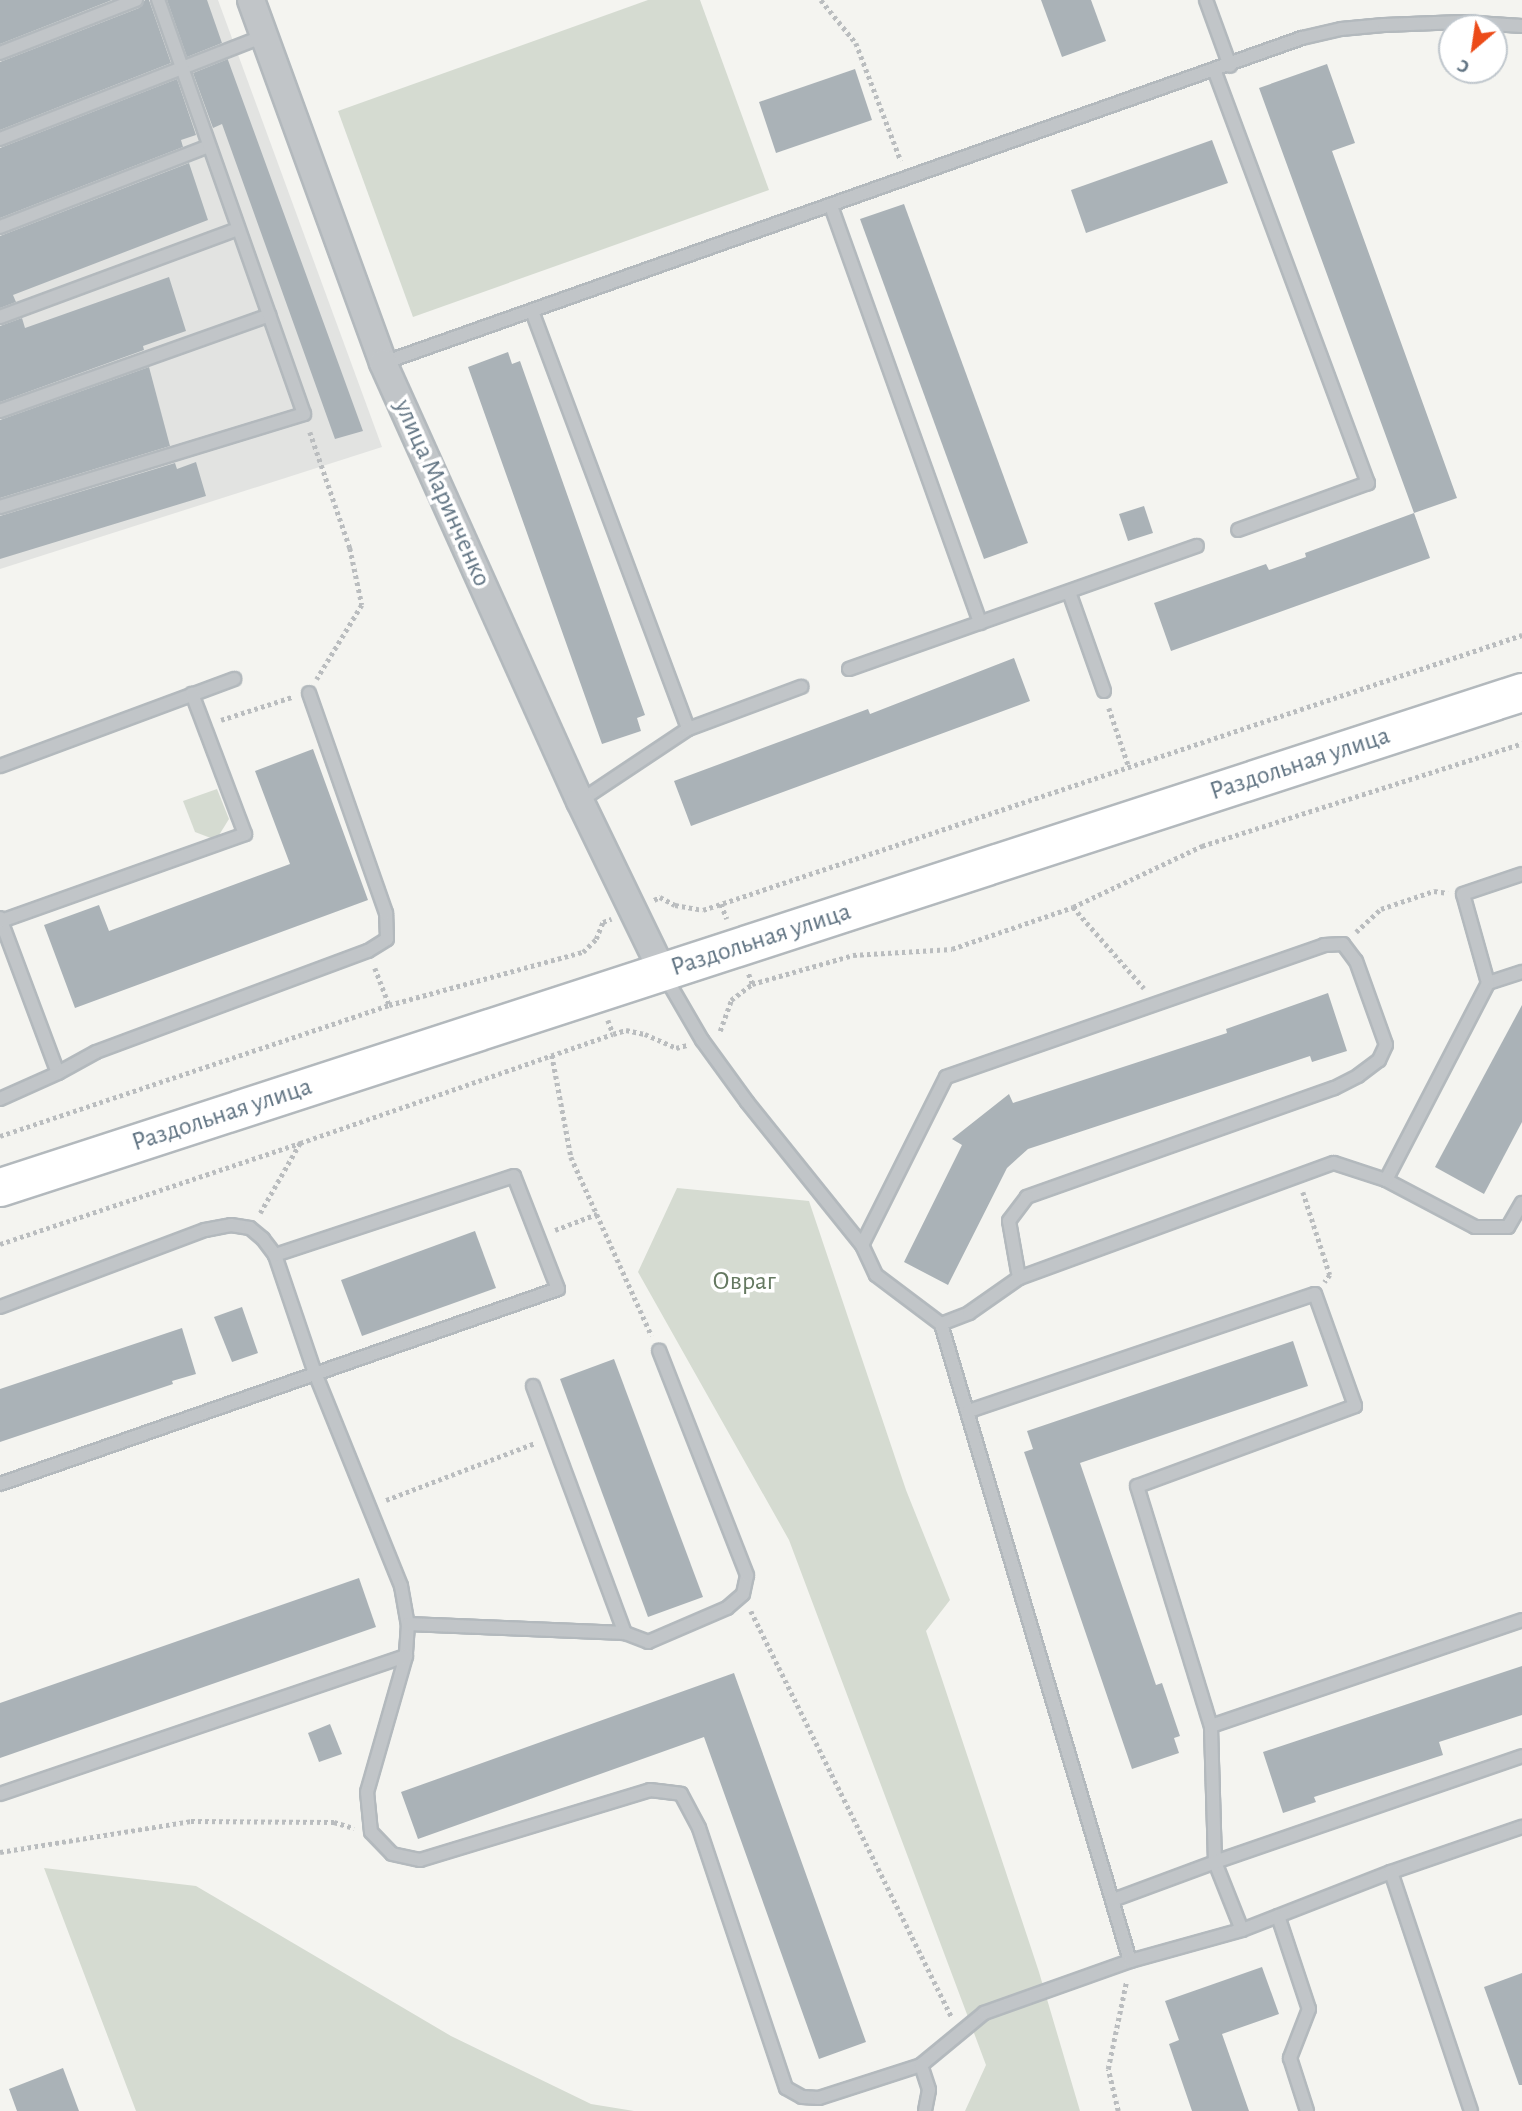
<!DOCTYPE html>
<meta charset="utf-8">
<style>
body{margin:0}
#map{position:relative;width:1522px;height:2111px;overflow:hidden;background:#f4f4f0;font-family:"Alegreya Sans",sans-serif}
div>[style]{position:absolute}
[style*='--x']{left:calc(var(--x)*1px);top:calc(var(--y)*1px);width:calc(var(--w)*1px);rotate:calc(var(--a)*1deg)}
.built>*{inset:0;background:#e2e3e1}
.green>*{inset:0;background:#d5dbd1}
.building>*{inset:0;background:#aab2b7}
.path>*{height:4.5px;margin-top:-2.25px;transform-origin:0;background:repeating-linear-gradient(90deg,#babdbf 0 3.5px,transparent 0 7px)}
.roads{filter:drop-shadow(2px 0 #b3b9bd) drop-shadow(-2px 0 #b3b9bd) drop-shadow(0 2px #b3b9bd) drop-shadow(0 -2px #b3b9bd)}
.lane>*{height:12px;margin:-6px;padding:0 6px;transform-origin:6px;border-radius:6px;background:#c1c5c8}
.street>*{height:26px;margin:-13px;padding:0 13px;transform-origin:13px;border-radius:13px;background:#c1c5c8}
.secondary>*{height:37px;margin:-18.5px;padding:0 18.5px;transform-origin:18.5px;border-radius:18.5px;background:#fff}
span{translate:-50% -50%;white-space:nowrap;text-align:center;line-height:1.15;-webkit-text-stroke:7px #fff;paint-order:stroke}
.street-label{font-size:26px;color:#617483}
.park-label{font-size:26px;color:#657961}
.north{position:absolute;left:1438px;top:14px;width:70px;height:70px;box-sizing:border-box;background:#fff;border:2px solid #c0c7cd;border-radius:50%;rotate:209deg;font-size:19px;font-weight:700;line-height:28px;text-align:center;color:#617483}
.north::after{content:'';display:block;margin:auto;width:24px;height:32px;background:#ec4b18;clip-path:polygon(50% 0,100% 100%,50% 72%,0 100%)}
</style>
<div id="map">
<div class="built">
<i style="clip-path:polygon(0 0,218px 0,382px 447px,0 569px)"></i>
</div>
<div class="green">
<i style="clip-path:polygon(648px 0,700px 0,769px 190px,413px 317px,338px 111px)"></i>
<i style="clip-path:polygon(217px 789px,229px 819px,216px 840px,195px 832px,183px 801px)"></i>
<i style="clip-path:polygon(677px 1188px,809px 1201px,906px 1490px,950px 1600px,926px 1631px,1039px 1972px,1080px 2111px,965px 2111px,986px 2065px,789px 1540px,638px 1272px)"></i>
<i style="clip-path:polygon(44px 1868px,196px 1886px,451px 2036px,591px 2104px,634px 2111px,136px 2111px)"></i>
</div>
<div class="building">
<i style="clip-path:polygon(0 0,112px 0,0 44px)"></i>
<i style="clip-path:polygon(145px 0,149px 0,171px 63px,0 130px,0 62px,139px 8px)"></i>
<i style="clip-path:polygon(167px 0,207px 0,222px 43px,187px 57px)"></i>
<i style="clip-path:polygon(1041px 0,1091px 0,1106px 41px,1062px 57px)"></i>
<i style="clip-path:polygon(228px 59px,228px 60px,363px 431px,335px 439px,222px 124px,213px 128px,193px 73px)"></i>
<i style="clip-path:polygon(1327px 64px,1355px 143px,1332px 151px,1457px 498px,1414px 513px,1259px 88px)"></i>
<i style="clip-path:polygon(855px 69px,872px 120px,776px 153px,759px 102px)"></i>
<i style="clip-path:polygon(177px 79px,196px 135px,181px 140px,183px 147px,0 218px,0 148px)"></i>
<i style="clip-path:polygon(1212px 140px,1228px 183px,1086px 233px,1071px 190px)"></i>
<i style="clip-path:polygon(189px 163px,208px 220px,13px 295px,16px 302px,0 308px,0 236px)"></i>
<i style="clip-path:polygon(904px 204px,1028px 543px,984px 559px,860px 219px)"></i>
<i style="clip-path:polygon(169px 277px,186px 331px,143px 346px,144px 350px,0 402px,0 326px,22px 318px,25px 328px)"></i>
<i style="clip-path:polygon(508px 352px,512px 364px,520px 361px,645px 715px,637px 718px,641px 731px,602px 744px,468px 367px)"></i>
<i style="clip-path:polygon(149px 367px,170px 446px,0 498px,0 420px)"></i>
<i style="clip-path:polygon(196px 462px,206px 496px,0 559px,0 516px,175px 463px,177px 469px)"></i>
<i style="clip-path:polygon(1144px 506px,1153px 533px,1128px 541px,1119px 514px)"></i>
<i style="clip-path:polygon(1414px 513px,1430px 558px,1171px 651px,1154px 603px,1266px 564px,1269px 570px,1306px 557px,1305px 553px)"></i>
<i style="clip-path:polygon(1014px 658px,1030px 701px,691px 826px,674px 781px,868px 709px,870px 714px)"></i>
<i style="clip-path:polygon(313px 749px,368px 900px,75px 1008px,44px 925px,99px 905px,109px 931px,290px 864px,255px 771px)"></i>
<i style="clip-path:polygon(1328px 993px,1347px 1051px,1312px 1062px,1310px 1056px,1028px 1149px,1007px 1168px,948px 1285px,904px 1262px,962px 1145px,952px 1139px,1009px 1094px,1013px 1103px,1227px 1033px,1226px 1029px)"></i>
<i style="clip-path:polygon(1522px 1005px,1522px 1122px,1484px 1194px,1435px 1167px)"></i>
<i style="clip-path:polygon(475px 1231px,496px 1288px,362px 1336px,341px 1280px)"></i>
<i style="clip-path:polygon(242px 1307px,258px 1353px,232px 1362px,214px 1317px)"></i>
<i style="clip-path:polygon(182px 1328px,196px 1374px,172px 1381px,173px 1384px,0 1442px,0 1389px)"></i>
<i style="clip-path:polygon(1293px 1341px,1308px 1386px,1080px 1463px,1156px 1685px,1162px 1683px,1180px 1736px,1174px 1738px,1179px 1753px,1132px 1769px,1024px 1452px,1033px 1449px,1027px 1431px)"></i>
<i style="clip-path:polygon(614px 1359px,703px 1597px,648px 1617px,560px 1379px)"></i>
<i style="clip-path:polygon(359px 1578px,376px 1627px,0 1758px,0 1703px)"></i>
<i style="clip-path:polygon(1522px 1666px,1522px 1715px,1439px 1742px,1443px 1755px,1314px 1797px,1316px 1802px,1283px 1813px,1263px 1752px)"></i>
<i style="clip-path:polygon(734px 1673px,866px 2042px,819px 2059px,704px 1737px,418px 1839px,401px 1792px)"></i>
<i style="clip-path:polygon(330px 1724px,342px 1754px,319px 1762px,308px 1733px)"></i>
<i style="clip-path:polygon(1262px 1967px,1279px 2014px,1222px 2034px,1249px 2111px,1192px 2111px,1169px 2044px,1179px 2040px,1165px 2001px)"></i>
<i style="clip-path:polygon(1522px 1973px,1522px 2085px,1519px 2085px,1484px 1987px)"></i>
<i style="clip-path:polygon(63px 2068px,79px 2111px,17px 2111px,9px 2089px)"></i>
</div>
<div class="path">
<i style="--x:821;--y:0;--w:55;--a:50.9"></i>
<i style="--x:856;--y:43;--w:126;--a:69.1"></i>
<i style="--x:310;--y:432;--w:123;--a:71"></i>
<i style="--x:350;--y:548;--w:58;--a:78.1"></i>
<i style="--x:362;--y:605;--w:87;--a:121.3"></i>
<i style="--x:1109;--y:708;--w:62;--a:71.3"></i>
<i style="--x:221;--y:720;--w:75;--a:-17.9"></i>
<i style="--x:654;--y:900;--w:7;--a:-27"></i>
<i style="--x:660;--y:897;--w:17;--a:28"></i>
<i style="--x:675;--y:905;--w:28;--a:10"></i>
<i style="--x:703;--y:910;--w:864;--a:-18.56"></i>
<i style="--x:721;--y:904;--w:16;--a:68"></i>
<i style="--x:1073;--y:907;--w:108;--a:48.8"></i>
<i style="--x:1356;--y:932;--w:34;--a:-43"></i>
<i style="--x:1381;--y:909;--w:56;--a:-18.8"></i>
<i style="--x:1434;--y:891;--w:14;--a:8"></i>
<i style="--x:375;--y:968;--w:40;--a:69"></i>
<i style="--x:752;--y:984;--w:105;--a:-16"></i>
<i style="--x:853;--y:955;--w:99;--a:-3.5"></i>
<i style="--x:952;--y:949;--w:128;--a:-19.1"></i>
<i style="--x:1073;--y:907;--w:143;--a:-25.3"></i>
<i style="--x:1202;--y:846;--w:336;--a:-17.8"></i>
<i style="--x:608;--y:1020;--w:15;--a:70"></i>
<i style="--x:613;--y:1034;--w:14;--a:-17"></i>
<i style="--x:626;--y:1030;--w:19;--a:12"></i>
<i style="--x:645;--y:1034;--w:34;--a:24"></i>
<i style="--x:676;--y:1048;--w:11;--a:-15"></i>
<i style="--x:720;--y:1031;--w:33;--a:-70"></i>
<i style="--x:731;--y:1000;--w:26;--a:-37"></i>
<i style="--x:752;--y:984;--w:12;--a:-110"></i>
<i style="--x:552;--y:1055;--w:104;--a:79.4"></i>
<i style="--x:571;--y:1157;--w:196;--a:65.7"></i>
<i style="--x:0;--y:1136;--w:410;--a:-18.6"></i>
<i style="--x:389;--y:1005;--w:201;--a:-15.3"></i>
<i style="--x:583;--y:952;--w:18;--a:-45"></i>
<i style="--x:596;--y:939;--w:18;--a:-68"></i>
<i style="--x:603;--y:922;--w:9;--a:-21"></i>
<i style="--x:1303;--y:1192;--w:87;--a:72"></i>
<i style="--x:1330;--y:1275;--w:9;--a:126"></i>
<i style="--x:260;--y:1213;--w:81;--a:-60.3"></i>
<i style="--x:300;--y:1143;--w:331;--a:-19.2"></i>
<i style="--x:555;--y:1230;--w:45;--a:-20.9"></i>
<i style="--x:0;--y:1244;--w:317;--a:-18.6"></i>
<i style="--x:386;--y:1500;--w:160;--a:-20.9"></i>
<i style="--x:751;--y:1611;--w:453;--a:63.7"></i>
<i style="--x:0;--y:1852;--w:193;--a:-9.2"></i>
<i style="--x:191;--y:1821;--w:143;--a:0.4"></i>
<i style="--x:334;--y:1822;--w:21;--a:17"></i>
<i style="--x:1118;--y:2111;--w:43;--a:-103.4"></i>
<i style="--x:1108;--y:2069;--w:88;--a:-78.2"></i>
</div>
<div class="roads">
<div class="lane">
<i style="--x:1206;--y:0;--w:70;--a:70"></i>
<i style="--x:0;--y:53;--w:146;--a:-21.3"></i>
<i style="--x:1215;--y:72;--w:439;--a:69.6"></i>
<i style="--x:1368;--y:483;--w:138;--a:160.1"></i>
<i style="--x:0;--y:139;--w:283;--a:-21.3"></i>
<i style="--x:831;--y:206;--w:443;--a:70.3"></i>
<i style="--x:0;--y:227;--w:224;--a:-21.2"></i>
<i style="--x:532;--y:311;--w:446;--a:69.5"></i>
<i style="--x:688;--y:729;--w:130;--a:146.3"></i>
<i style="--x:0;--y:317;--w:254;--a:-20.3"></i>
<i style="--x:383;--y:363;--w:975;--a:-19.48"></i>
<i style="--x:1302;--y:38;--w:40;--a:-13"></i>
<i style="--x:1341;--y:29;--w:43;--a:-5.3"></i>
<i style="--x:1384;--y:25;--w:77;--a:-2.2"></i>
<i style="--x:1461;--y:22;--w:61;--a:3.8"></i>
<i style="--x:0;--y:411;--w:286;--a:-19.6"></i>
<i style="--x:0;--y:507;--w:318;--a:-17"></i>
<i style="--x:304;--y:414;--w:439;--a:-109.4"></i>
<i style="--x:1069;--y:592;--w:105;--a:70.5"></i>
<i style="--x:849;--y:669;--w:369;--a:-19.5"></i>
<i style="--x:688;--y:729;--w:121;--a:-20.4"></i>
<i style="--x:0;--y:766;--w:250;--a:-20.4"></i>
<i style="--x:0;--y:918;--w:165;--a:69.5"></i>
<i style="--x:1;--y:921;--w:259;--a:-19.6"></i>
<i style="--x:245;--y:834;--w:150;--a:-110.7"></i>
<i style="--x:663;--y:973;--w:78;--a:59.8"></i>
<i style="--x:702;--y:1040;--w:77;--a:54"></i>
<i style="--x:747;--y:1102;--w:184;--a:51.2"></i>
<i style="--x:862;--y:1245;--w:33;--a:65"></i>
<i style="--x:876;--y:1275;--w:81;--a:37"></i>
<i style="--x:941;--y:1324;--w:664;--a:73.47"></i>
<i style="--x:1488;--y:983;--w:36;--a:-18"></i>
<i style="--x:0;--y:1099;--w:64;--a:-24.1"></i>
<i style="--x:58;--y:1073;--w:43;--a:-28.9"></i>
<i style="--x:96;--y:1052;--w:290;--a:-20.4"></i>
<i style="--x:368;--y:951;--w:22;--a:-32"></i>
<i style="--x:387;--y:939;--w:26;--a:-92"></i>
<i style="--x:386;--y:913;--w:233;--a:-109.3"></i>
<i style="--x:1386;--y:1180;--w:101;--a:27.8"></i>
<i style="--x:1475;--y:1227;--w:33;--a:0"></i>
<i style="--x:1508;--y:1227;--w:28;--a:-60"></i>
<i style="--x:862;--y:1245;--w:188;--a:-63.4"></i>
<i style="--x:946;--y:1077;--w:400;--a:-19.2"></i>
<i style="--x:1324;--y:945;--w:19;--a:-3"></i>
<i style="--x:1343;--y:944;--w:21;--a:53"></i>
<i style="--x:1356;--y:961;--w:89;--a:70.3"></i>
<i style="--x:1386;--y:1045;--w:17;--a:115"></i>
<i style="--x:1379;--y:1060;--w:26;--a:143"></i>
<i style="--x:1358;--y:1076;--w:27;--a:153"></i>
<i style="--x:1334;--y:1088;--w:326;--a:160.5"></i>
<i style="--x:1027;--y:1197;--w:30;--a:127"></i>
<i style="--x:1009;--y:1221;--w:58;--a:80"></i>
<i style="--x:0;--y:1307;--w:219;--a:-20.6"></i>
<i style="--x:205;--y:1230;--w:26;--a:-11"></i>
<i style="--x:231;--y:1225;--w:19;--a:9"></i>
<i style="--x:250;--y:1228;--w:17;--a:40"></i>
<i style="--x:263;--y:1239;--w:20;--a:53"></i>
<i style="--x:275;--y:1255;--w:125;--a:71.3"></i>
<i style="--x:315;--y:1373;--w:230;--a:68"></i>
<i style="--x:401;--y:1586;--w:39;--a:80"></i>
<i style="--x:408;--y:1624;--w:32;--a:94"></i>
<i style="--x:406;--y:1656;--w:141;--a:106"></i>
<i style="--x:367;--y:1792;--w:40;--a:84.3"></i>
<i style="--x:371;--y:1832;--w:30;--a:46"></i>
<i style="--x:392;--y:1854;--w:29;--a:12"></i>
<i style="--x:420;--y:1860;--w:240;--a:-16.9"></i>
<i style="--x:650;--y:1790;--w:31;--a:7"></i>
<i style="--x:681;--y:1794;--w:38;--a:62"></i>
<i style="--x:699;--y:1828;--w:274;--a:71.5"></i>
<i style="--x:786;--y:2088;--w:18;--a:29"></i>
<i style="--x:802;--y:2097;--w:17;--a:3"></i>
<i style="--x:819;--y:2098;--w:107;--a:-17.9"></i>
<i style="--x:921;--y:2065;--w:82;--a:-39.5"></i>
<i style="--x:984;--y:2013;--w:155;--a:-19.6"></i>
<i style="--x:1130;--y:1961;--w:116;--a:-15.5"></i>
<i style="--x:1242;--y:1930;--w:160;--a:-21.3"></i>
<i style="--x:1391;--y:1872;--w:139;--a:-19"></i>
<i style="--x:941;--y:1324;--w:30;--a:-21"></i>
<i style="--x:969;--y:1313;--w:61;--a:-35"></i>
<i style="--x:1019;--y:1278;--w:335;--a:-20.1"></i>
<i style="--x:1334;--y:1163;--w:55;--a:18.1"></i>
<i style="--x:1386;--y:1180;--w:222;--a:-62.6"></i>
<i style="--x:1488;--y:983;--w:92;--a:-105.7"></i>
<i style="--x:1463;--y:894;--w:62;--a:-18.7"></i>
<i style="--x:533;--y:1386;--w:264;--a:69.6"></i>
<i style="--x:969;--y:1411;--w:365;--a:-18.7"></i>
<i style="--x:1315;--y:1294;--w:119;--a:70.3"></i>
<i style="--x:1355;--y:1406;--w:232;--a:159.8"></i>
<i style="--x:1137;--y:1486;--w:251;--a:72.9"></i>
<i style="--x:0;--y:1484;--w:591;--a:-19.26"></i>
<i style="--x:558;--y:1289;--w:121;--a:-111.3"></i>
<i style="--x:514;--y:1176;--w:252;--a:161.7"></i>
<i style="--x:408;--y:1624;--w:217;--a:2.4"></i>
<i style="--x:625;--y:1633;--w:25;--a:21"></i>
<i style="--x:648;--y:1642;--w:86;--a:-23.3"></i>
<i style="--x:727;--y:1608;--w:21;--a:-41"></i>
<i style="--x:743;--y:1594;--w:19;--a:-78"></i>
<i style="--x:747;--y:1575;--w:241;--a:-111.4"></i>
<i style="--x:0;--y:1794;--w:429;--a:-18.8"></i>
<i style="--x:1391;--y:1872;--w:252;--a:71.5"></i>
<i style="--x:1113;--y:1900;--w:109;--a:-20.4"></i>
<i style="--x:1215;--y:1862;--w:136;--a:-91.7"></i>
<i style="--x:1211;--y:1726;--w:329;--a:-18.8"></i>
<i style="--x:1278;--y:1916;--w:98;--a:71.6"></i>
<i style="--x:1309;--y:2009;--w:53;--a:111.2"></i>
<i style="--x:1290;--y:2058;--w:56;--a:72.2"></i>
<i style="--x:1242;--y:1930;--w:73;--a:-111.7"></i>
<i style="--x:1215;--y:1862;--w:325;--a:-19"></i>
<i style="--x:921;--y:2065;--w:26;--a:72"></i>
<i style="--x:929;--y:2090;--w:21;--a:101"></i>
</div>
<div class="street">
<i style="--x:251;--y:0;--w:386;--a:70"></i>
<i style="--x:383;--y:363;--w:480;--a:65.8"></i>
<i style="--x:580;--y:801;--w:191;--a:64.2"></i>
</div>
<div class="secondary">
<i style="--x:0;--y:1187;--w:1600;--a:-18.02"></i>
</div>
</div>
<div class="street-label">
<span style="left:442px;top:493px;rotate:66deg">улица Маринченко</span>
<span style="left:1300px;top:764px;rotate:-18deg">Раздольная улица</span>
<span style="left:761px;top:940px;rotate:-18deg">Раздольная улица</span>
<span style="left:222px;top:1115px;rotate:-18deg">Раздольная улица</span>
</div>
<div class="park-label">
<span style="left:744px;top:1282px">Овраг</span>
</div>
<div class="north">С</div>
</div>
